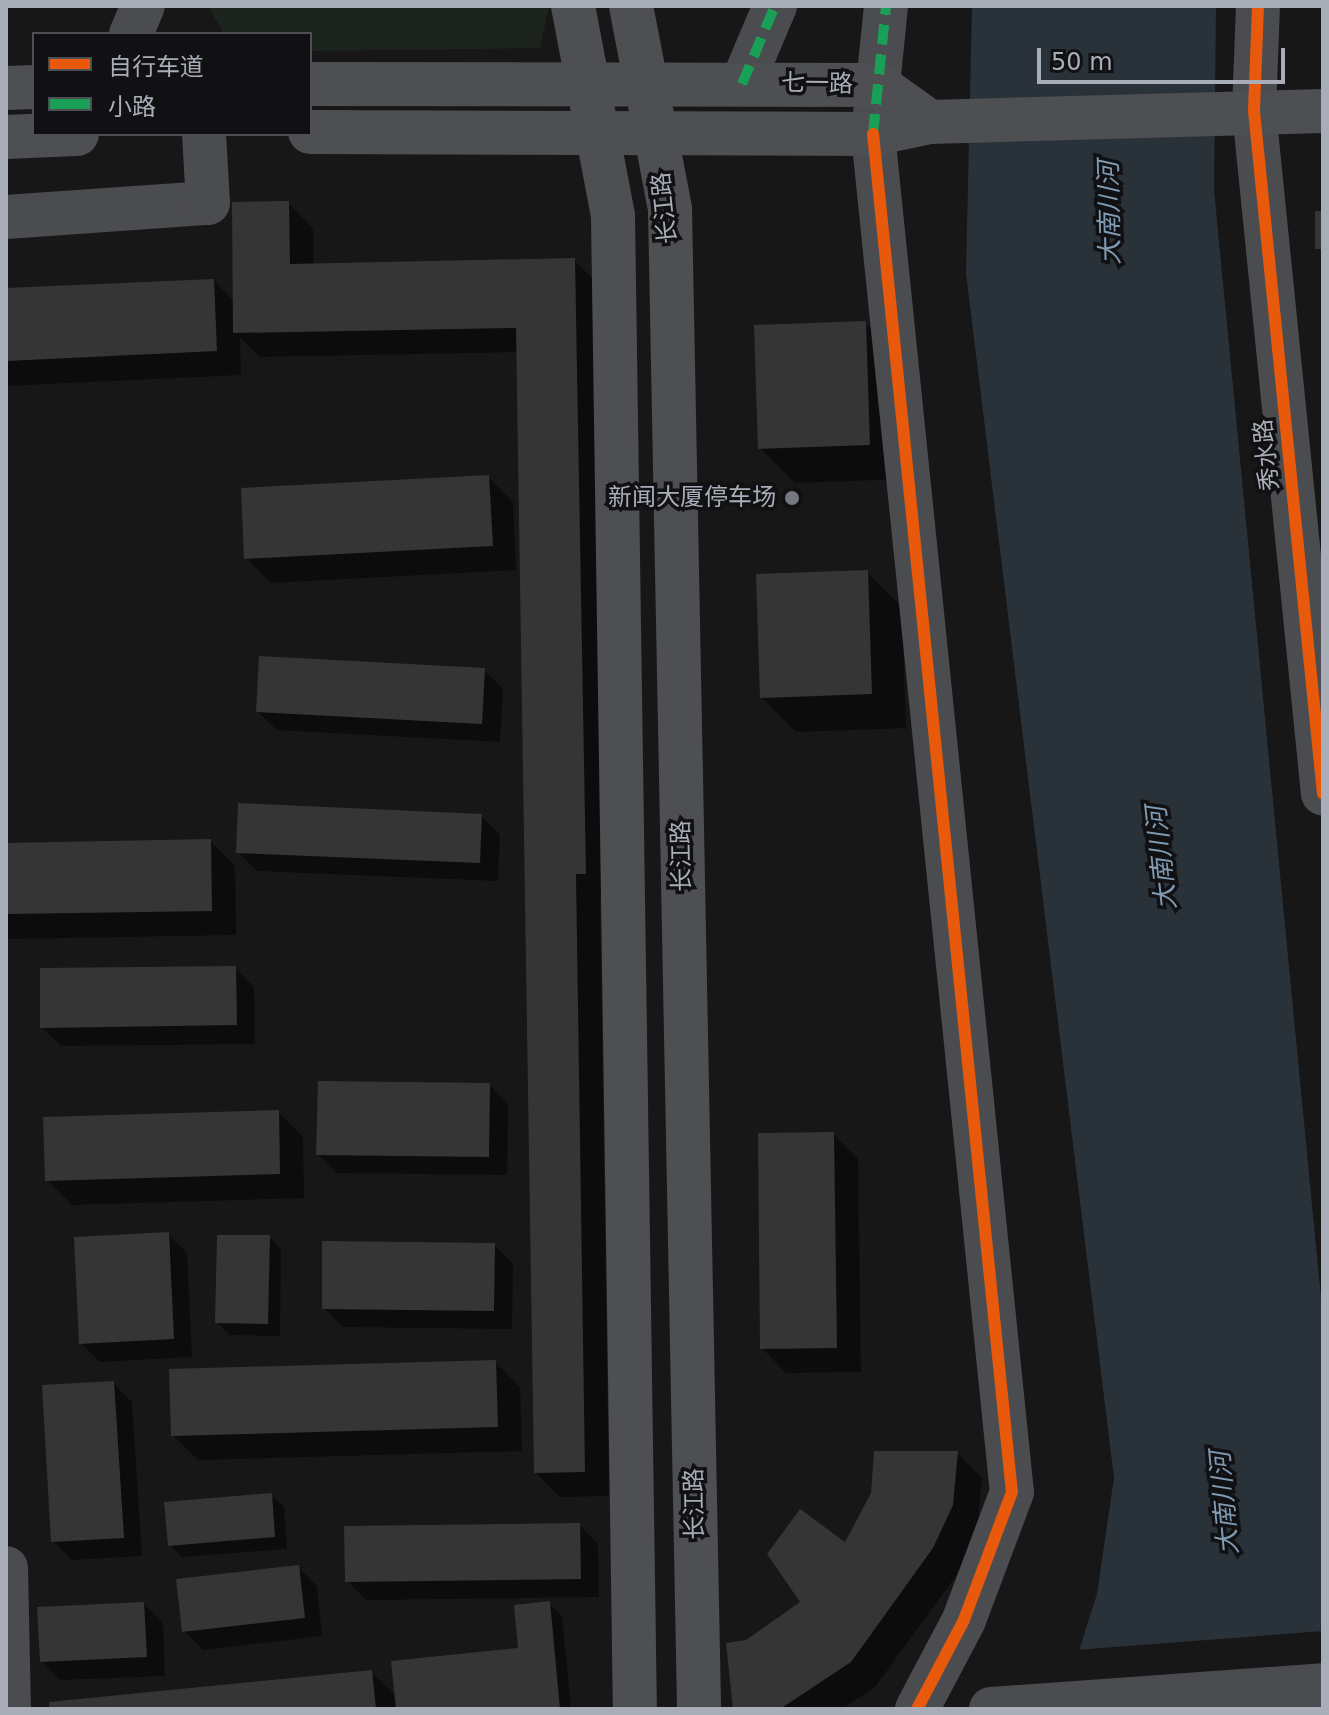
<!DOCTYPE html>
<meta charset="utf-8">
<style>
body{margin:0}
#map{position:relative;width:1329px;height:1715px;overflow:hidden;background:#171717;font-family:"DejaVu Sans","Noto Sans SC",sans-serif}
div>[style]{position:absolute}
[style*='--x']{left:calc(var(--x)*1px);top:calc(var(--y)*1px);width:calc(var(--w)*1px);rotate:calc(var(--a)*1deg)}
.green>*{inset:0;background:#1d241e}
.water>*{inset:0;background:#2a3239}
.pier>*{inset:0;background:#171717}
.shadow>*{inset:0;background:#0007}
.building>*{inset:0;background:#353536}
.minor>*{height:44px;margin:-22px;padding:0 22px;transform-origin:22px;border-radius:22px;background:#4b4c50}
.major>*{height:44px;margin:-22px;padding:0 22px;transform-origin:22px;border-radius:22px;background:#4d4f52}
.quiet>*{height:10px;margin-top:-5px;transform-origin:0;background:repeating-linear-gradient(90deg,#1a9f57 0 20px,transparent 0 30px)}
.cycleway>*{height:12px;margin:-6px;padding:0 6px;transform-origin:6px;border-radius:6px;background:#e8590c}
.dots>*{width:22px;height:22px;translate:-50% -50%;box-sizing:border-box;border:4px solid #111113;border-radius:50%}
span{translate:-50% -50%;white-space:nowrap;text-align:center;line-height:1.15;-webkit-text-stroke:7px #111113;paint-order:stroke}
.street-label{font-size:24px;color:#a8adb8}
.poi-label{font-size:24px;color:#a8adb8}
.right{translate:-100% -50%;text-align:right}
.water-label{font-size:26px;color:#7f9bb3;font-style:italic}
.frame{position:absolute;inset:0;border:8px solid #a8adb8;pointer-events:none}
.legend{position:absolute;left:32px;top:32px;width:280px;height:104px;box-sizing:border-box;background:#111113;border:2px solid #4d4f55;margin:0;padding:10px 14px;list-style:none;font-size:24px;color:#a8adb8}
.legend li{display:flex;align-items:center;gap:16px;height:40px}
.legend b{width:40px;border:2px solid #4d4f55}
.scale{position:absolute;left:1037px;top:48px;width:248px;height:36px;box-sizing:border-box;border:4px solid #a8adb8;border-top:0;padding-left:10px;font-size:24px;line-height:28px;white-space:nowrap;color:#a8adb8;-webkit-text-stroke:6px #111113;paint-order:stroke}
</style>
<div id="map">
<div class="green">
<i style="clip-path:polygon(208px 6px,549px 6px,540px 48px,310px 51px,310px 34px,224px 34px)"></i>
</div>
<div class="water">
<i style="clip-path:polygon(972px 6px,1216px 6px,1214px 190px,1323px 1319px,1323px 1709px,1069px 1682px,1097px 1594px,1114px 1478px,966px 273px)"></i>
</div>
<div class="pier">
<i style="clip-path:polygon(1323px 1631px,1323px 1709px,1046px 1709px,1075px 1650px)"></i>
</div>
<div class="shadow">
<i style="clip-path:polygon(288px 203px,313px 228px,313px 266px,574px 260px,599px 285px,610px 898px,600px 898px,609px 1496px,560px 1497px,535px 1472px,519px 352px,260px 357px,240px 337px,241px 375px,6px 386px,6px 290px,214px 281px,235px 302px)"></i>
<i style="clip-path:polygon(865px 323px,900px 357px,904px 479px,795px 483px,760px 448px)"></i>
<i style="clip-path:polygon(488px 477px,513px 502px,516px 570px,271px 583px,246px 558px)"></i>
<i style="clip-path:polygon(867px 572px,902px 607px,906px 728px,796px 732px,762px 698px)"></i>
<i style="clip-path:polygon(484px 670px,503px 689px,500px 742px,277px 730px,258px 712px)"></i>
<i style="clip-path:polygon(481px 816px,500px 835px,498px 881px,257px 871px,238px 852px)"></i>
<i style="clip-path:polygon(210px 841px,235px 866px,236px 935px,6px 939px,6px 845px)"></i>
<i style="clip-path:polygon(235px 968px,254px 987px,255px 1044px,61px 1046px,42px 1027px)"></i>
<i style="clip-path:polygon(489px 1085px,508px 1104px,507px 1175px,337px 1173px,318px 1154px)"></i>
<i style="clip-path:polygon(278px 1112px,303px 1137px,304px 1198px,72px 1205px,47px 1180px)"></i>
<i style="clip-path:polygon(833px 1134px,858px 1159px,861px 1372px,786px 1373px,762px 1348px)"></i>
<i style="clip-path:polygon(168px 1234px,187px 1253px,192px 1357px,100px 1362px,81px 1343px)"></i>
<i style="clip-path:polygon(269px 1237px,281px 1250px,280px 1336px,230px 1335px,217px 1322px)"></i>
<i style="clip-path:polygon(494px 1245px,513px 1264px,512px 1329px,342px 1327px,324px 1308px)"></i>
<i style="clip-path:polygon(495px 1362px,520px 1387px,522px 1451px,198px 1460px,173px 1435px)"></i>
<i style="clip-path:polygon(113px 1383px,132px 1402px,142px 1556px,72px 1560px,53px 1541px)"></i>
<i style="clip-path:polygon(957px 1453px,982px 1478px,977px 1531px,958px 1573px,875px 1687px,842px 1709px,735px 1709px,728px 1644px,747px 1642px,803px 1603px,846px 1545px)"></i>
<i style="clip-path:polygon(271px 1495px,284px 1507px,287px 1549px,182px 1557px,170px 1545px)"></i>
<i style="clip-path:polygon(579px 1525px,598px 1544px,599px 1597px,366px 1600px,347px 1581px)"></i>
<i style="clip-path:polygon(298px 1567px,317px 1586px,322px 1636px,203px 1650px,184px 1631px)"></i>
<i style="clip-path:polygon(549px 1603px,562px 1616px,571px 1709px,51px 1709px,371px 1672px,397px 1697px,521px 1654px)"></i>
<i style="clip-path:polygon(144px 1604px,163px 1623px,165px 1676px,60px 1680px,41px 1661px)"></i>
</div>
<div class="building">
<i style="clip-path:polygon(289px 201px,290px 264px,575px 258px,586px 874px,576px 874px,585px 1472px,534px 1473px,516px 328px,233px 333px,232px 202px)"></i>
<i style="clip-path:polygon(1315px 211px,1323px 211px,1323px 249px,1315px 249px)"></i>
<i style="clip-path:polygon(214px 279px,217px 351px,6px 361px,6px 288px)"></i>
<i style="clip-path:polygon(866px 321px,870px 445px,758px 449px,754px 325px)"></i>
<i style="clip-path:polygon(489px 475px,493px 546px,244px 559px,241px 488px)"></i>
<i style="clip-path:polygon(868px 570px,872px 694px,760px 698px,756px 574px)"></i>
<i style="clip-path:polygon(259px 656px,485px 668px,482px 724px,256px 712px)"></i>
<i style="clip-path:polygon(238px 803px,482px 814px,480px 863px,236px 853px)"></i>
<i style="clip-path:polygon(211px 839px,212px 911px,6px 914px,6px 843px)"></i>
<i style="clip-path:polygon(236px 966px,237px 1025px,40px 1028px,40px 968px)"></i>
<i style="clip-path:polygon(318px 1081px,490px 1083px,489px 1157px,316px 1155px)"></i>
<i style="clip-path:polygon(279px 1110px,280px 1174px,45px 1181px,43px 1117px)"></i>
<i style="clip-path:polygon(834px 1132px,837px 1348px,760px 1349px,758px 1133px)"></i>
<i style="clip-path:polygon(169px 1232px,174px 1339px,79px 1344px,74px 1237px)"></i>
<i style="clip-path:polygon(217px 1235px,270px 1235px,268px 1324px,215px 1323px)"></i>
<i style="clip-path:polygon(322px 1241px,495px 1243px,494px 1311px,322px 1309px)"></i>
<i style="clip-path:polygon(496px 1360px,498px 1427px,171px 1436px,169px 1369px)"></i>
<i style="clip-path:polygon(114px 1381px,124px 1538px,51px 1542px,42px 1385px)"></i>
<i style="clip-path:polygon(874px 1451px,958px 1451px,953px 1505px,933px 1548px,851px 1662px,783px 1707px,733px 1709px,726px 1643px,746px 1640px,800px 1602px,767px 1554px,800px 1509px,845px 1542px,871px 1493px)"></i>
<i style="clip-path:polygon(272px 1493px,275px 1537px,168px 1546px,164px 1502px)"></i>
<i style="clip-path:polygon(580px 1523px,581px 1579px,345px 1582px,344px 1526px)"></i>
<i style="clip-path:polygon(299px 1565px,305px 1618px,182px 1632px,176px 1579px)"></i>
<i style="clip-path:polygon(550px 1601px,560px 1709px,396px 1709px,391px 1661px,518px 1648px,514px 1605px)"></i>
<i style="clip-path:polygon(144px 1602px,147px 1657px,40px 1662px,37px 1607px)"></i>
<i style="clip-path:polygon(372px 1670px,376px 1709px,49px 1709px,49px 1702px)"></i>
</div>
<div class="minor">
<i style="--x:886;--y:6;--w:129;--a:95.8"></i>
<i style="--x:873;--y:134;--w:1365;--a:84.16"></i>
<i style="--x:1012;--y:1492;--w:137;--a:110.6"></i>
<i style="--x:964;--y:1620;--w:101;--a:117.8"></i>
<i style="--x:1258;--y:6;--w:105;--a:92.2"></i>
<i style="--x:1254;--y:111;--w:686;--a:84.23"></i>
<i style="--x:131;--y:34;--w:30;--a:-67"></i>
<i style="--x:742;--y:84;--w:85;--a:-67.1"></i>
<i style="--x:6;--y:217;--w:202;--a:-4"></i>
<i style="--x:208;--y:203;--w:69;--a:-93.3"></i>
<i style="--x:6;--y:1568;--w:141;--a:88.8"></i>
<i style="--x:991;--y:1709;--w:333;--a:-4.1"></i>
</div>
<div class="major">
<i style="--x:573;--y:6;--w:214;--a:79.2"></i>
<i style="--x:613;--y:216;--w:1493;--a:89.16"></i>
<i style="--x:631;--y:6;--w:207;--a:79.1"></i>
<i style="--x:670;--y:209;--w:1500;--a:88.89"></i>
<i style="--x:310;--y:84;--w:568;--a:0.1"></i>
<i style="--x:878;--y:85;--w:64;--a:35.4"></i>
<i style="--x:6;--y:88;--w:28;--a:-2"></i>
<i style="--x:310;--y:132;--w:563;--a:0.2"></i>
<i style="--x:873;--y:134;--w:58;--a:-11.9"></i>
<i style="--x:930;--y:122;--w:393;--a:-1.6"></i>
<i style="--x:6;--y:137;--w:71;--a:-2.4"></i>
</div>
<div class="quiet">
<i style="--x:742;--y:84;--w:85;--a:-67.1"></i>
<i style="--x:873;--y:134;--w:129;--a:-84.2"></i>
</div>
<div class="cycleway">
<i style="--x:1258;--y:6;--w:105;--a:92.2"></i>
<i style="--x:1254;--y:111;--w:686;--a:84.23"></i>
<i style="--x:873;--y:134;--w:1365;--a:84.16"></i>
<i style="--x:1012;--y:1492;--w:137;--a:110.6"></i>
<i style="--x:964;--y:1620;--w:101;--a:117.8"></i>
</div>
<div class="dots">
<i style="left:792px;top:498px;background:#757880"></i>
</div>
<div class="street-label">
<span style="left:817px;top:84px;rotate:1deg">七一路</span>
<span style="left:665px;top:208px;rotate:-96deg">长江路</span>
<span style="left:1267px;top:455px;rotate:-96deg">秀水路</span>
<span style="left:682px;top:856px;rotate:-91deg">长江路</span>
<span style="left:695px;top:1504px;rotate:-91deg">长江路</span>
</div>
<div class="poi-label">
<span class="right" style="left:776px;top:498px">新闻大厦停车场</span>
</div>
<div class="water-label">
<span style="left:1110px;top:213px;rotate:-91deg">大南川河</span>
<span style="left:1162px;top:858px;rotate:-96deg">大南川河</span>
<span style="left:1225px;top:1503px;rotate:-95deg">大南川河</span>
</div>
<div class="frame"></div>
<ul class="legend">
<li><b style="height:10px;background:#e8590c"></b>自行车道</li>
<li><b style="height:10px;background:#1a9f57"></b>小路</li>
</ul>
<div class="scale">50 m</div>
</div>
